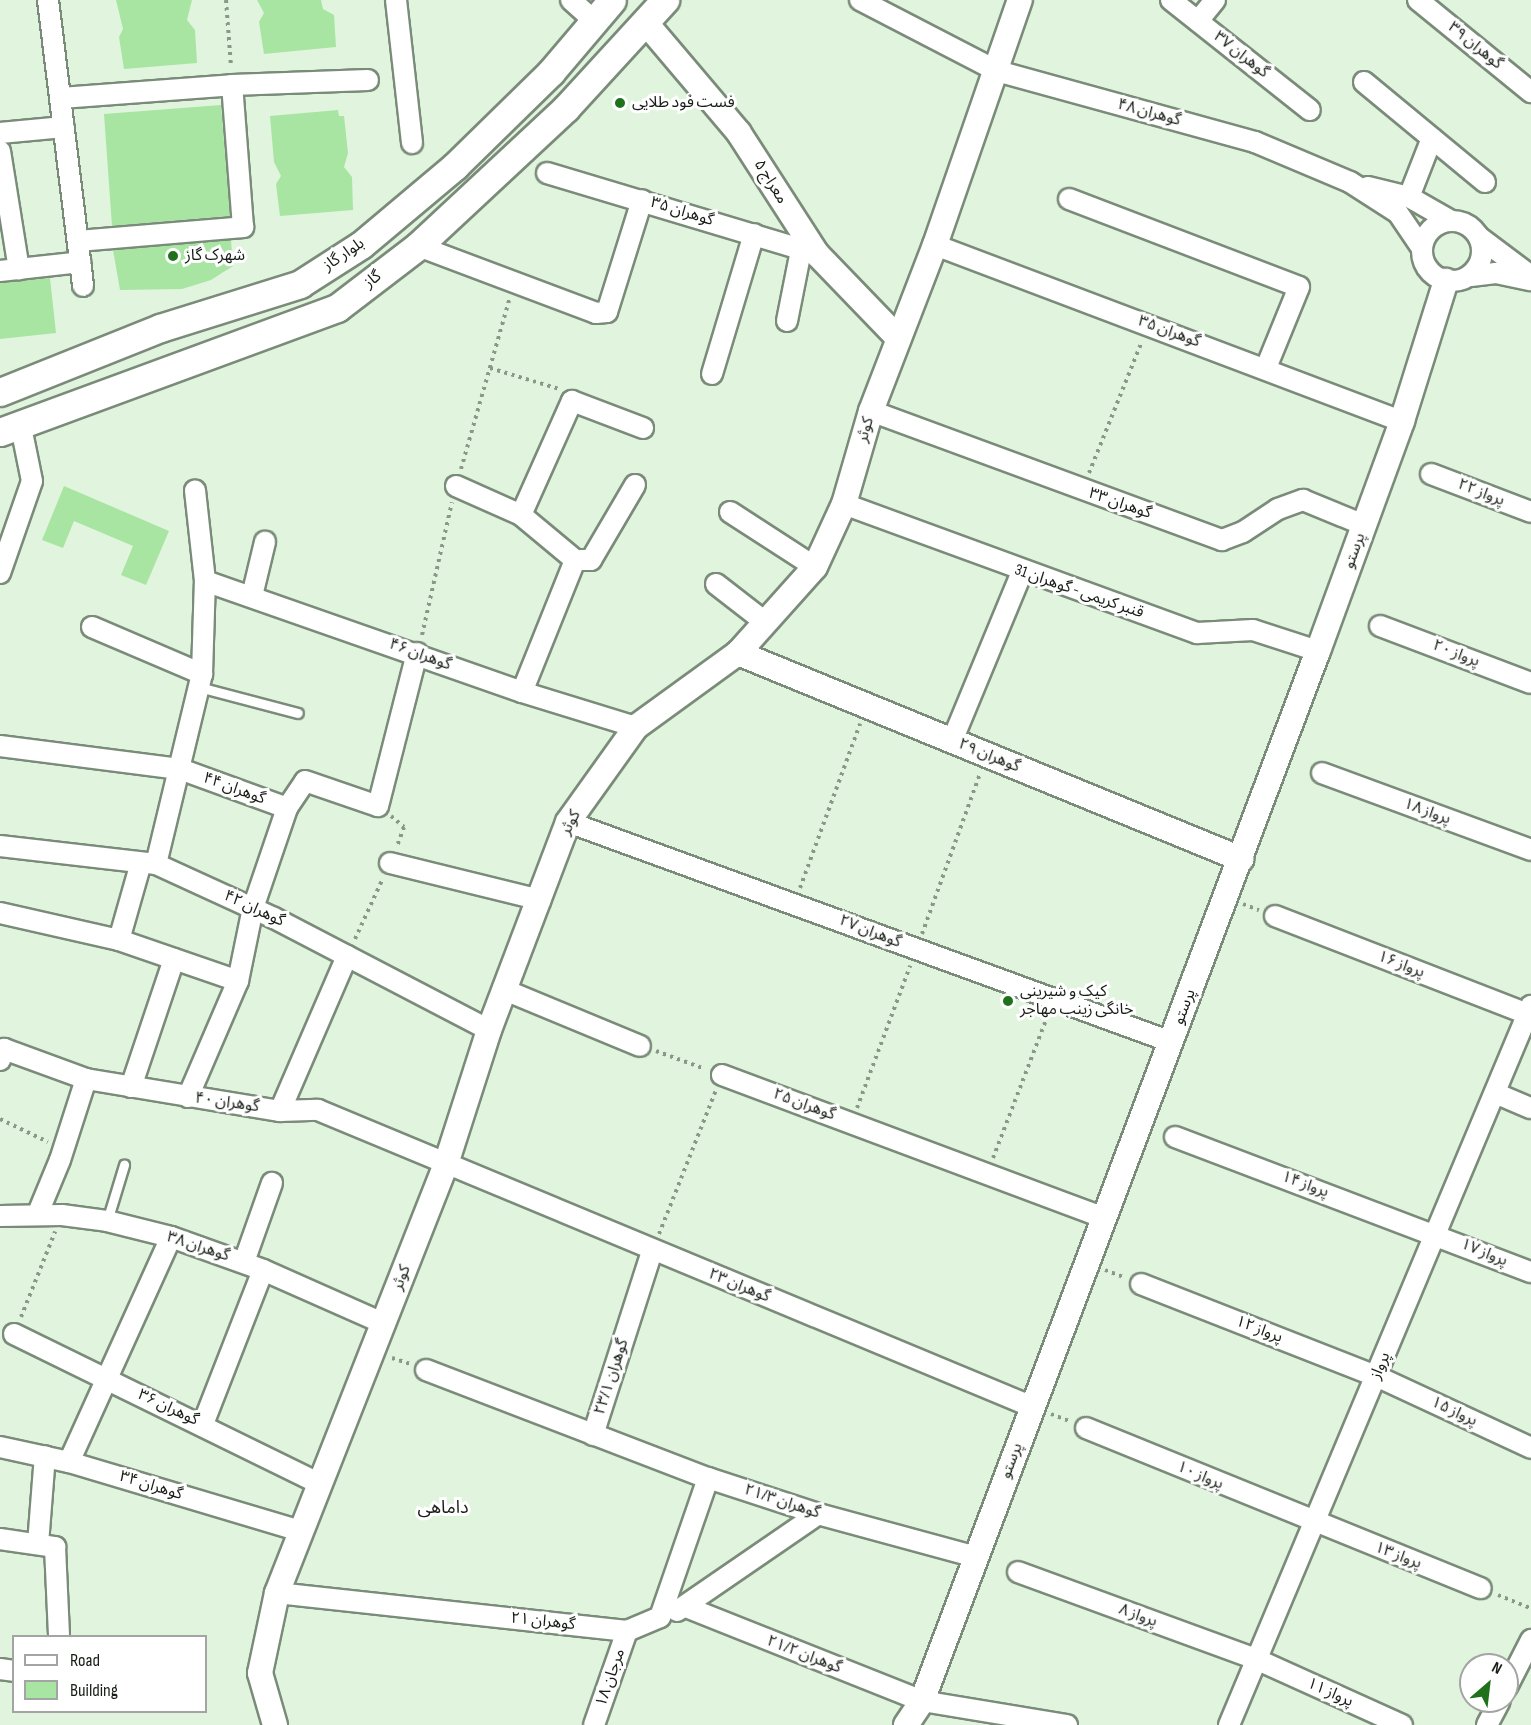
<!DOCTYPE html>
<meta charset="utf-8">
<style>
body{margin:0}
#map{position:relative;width:1531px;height:1725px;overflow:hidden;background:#e1f4de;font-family:"Sofia Sans Condensed","Noto Sans Arabic",sans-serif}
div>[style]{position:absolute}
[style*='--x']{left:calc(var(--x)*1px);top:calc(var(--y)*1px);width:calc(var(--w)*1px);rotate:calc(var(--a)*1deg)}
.building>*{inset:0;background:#a8e5a2}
.path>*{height:4px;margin-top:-2px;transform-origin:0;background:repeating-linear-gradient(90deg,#8a9888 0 3px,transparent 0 7.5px)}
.roads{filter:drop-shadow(2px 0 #7a8c79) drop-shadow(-2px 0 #7a8c79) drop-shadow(0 2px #7a8c79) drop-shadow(0 -2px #7a8c79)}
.service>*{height:9px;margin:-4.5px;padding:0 4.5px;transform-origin:4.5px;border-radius:4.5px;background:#fff}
.minor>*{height:20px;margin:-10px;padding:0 10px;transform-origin:10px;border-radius:10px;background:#fff}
.minor>.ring{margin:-10px;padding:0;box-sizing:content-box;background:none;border:20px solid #fff;border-radius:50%}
.tertiary>*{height:24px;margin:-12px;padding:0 12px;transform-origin:12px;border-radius:12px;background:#fff}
.secondary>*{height:27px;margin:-13.5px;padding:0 13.5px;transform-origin:13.5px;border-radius:13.5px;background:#fff}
.dots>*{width:16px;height:16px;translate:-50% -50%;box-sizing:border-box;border:3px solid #fff;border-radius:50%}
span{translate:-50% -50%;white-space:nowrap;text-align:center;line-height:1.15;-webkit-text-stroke:6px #fff;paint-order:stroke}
.street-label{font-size:16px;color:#171d16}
.poi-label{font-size:16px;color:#171d16}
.left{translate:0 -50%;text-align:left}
.neighbourhood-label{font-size:18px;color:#171d16}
.legend{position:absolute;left:12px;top:1635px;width:195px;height:78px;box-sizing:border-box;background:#fff;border:2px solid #a2a5a2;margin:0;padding:8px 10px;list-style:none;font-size:18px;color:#171d16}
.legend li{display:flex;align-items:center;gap:12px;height:30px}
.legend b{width:30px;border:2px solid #a2a5a2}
.north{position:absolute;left:1459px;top:1653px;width:60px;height:60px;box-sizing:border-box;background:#fff;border:2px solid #a2a5a2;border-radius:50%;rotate:28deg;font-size:16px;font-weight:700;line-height:24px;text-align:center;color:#171d16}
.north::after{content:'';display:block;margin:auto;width:21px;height:27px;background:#1f721b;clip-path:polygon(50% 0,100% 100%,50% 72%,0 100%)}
</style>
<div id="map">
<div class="building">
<i style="clip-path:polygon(116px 0,192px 0,187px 20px,195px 30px,197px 63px,124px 69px,119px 37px,123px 29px)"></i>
<i style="clip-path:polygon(257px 0,321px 0,323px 9px,334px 15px,336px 47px,264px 54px,259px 22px,264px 13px)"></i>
<i style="clip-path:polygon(221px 105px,230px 216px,112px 226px,104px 114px)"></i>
<i style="clip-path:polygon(338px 110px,339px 116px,344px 116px,348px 153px,344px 167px,352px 177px,353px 210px,280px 216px,276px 184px,281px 176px,274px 162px,270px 116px)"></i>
<i style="clip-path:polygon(231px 240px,233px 266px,211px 280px,182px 289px,120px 290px,113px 250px)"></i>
<i style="clip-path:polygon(50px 278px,56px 333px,0 339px,0 283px)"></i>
<i style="clip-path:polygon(64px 486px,169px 531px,146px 585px,121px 575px,133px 546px,74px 521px,63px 548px,42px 540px)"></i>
</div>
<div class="path">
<i style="--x:226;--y:0;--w:66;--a:85.7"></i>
<i style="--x:490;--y:368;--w:72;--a:16.9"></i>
<i style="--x:461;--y:469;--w:176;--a:-74.1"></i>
<i style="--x:1089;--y:473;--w:142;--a:-68.1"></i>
<i style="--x:422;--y:635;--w:136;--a:-77.3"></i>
<i style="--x:391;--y:816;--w:17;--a:40"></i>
<i style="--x:404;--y:827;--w:20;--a:110"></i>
<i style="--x:800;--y:888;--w:175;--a:-69.9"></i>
<i style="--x:1243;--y:904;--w:17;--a:21"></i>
<i style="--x:922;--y:934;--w:170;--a:-70.1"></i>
<i style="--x:355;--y:939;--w:67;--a:-65.3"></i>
<i style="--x:656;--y:1051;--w:52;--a:20.2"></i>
<i style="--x:857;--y:1108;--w:152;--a:-69.5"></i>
<i style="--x:0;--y:1119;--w:53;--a:25.6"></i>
<i style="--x:993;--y:1158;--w:151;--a:-69"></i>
<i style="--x:659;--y:1234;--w:155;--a:-68.4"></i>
<i style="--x:1105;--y:1270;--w:22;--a:21"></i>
<i style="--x:21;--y:1317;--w:92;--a:-68.2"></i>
<i style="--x:392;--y:1358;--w:19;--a:18"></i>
<i style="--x:1051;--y:1414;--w:22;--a:21"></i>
<i style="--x:1498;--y:1595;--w:35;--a:22"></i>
</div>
<div class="roads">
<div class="service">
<i style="--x:199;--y:687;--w:102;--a:14.7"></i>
<i style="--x:107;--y:1221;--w:59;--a:-73.1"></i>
</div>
<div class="minor">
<i style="--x:48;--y:0;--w:288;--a:83"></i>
<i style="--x:396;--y:0;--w:144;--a:83.6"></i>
<i style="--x:571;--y:0;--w:31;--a:42"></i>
<i style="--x:860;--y:0;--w:154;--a:27.4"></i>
<i style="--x:997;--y:71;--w:268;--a:15.4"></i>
<i style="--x:1255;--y:142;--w:103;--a:22.8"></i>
<i style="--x:1350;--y:182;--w:57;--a:32.9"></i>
<i style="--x:1398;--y:213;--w:41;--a:55.9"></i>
<i style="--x:1171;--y:0;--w:177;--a:38.4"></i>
<i style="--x:1418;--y:0;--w:146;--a:39.2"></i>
<i style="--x:1198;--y:21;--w:27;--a:-51"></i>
<i style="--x:1364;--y:82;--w:157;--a:39.6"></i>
<i style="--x:61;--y:98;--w:171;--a:-4.3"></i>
<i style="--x:232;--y:85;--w:136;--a:-2.1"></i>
<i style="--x:0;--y:133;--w:64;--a:-5.4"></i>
<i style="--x:0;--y:151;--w:120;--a:80.9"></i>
<i style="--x:547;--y:173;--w:282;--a:16.7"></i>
<i style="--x:1368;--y:187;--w:42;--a:13.7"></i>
<i style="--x:1409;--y:197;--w:48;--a:29.7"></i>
<i style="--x:1409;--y:197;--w:63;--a:-68.7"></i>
<i style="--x:1069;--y:199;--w:246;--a:20.9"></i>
<i style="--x:1299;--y:287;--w:87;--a:112.2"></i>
<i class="ring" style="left:1422px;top:221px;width:40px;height:40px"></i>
<i style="--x:1479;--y:237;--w:65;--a:36.9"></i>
<i style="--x:78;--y:241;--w:166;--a:-4.8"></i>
<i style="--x:243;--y:227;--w:142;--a:-94.4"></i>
<i style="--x:935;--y:245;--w:499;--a:20.7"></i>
<i style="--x:418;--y:246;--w:190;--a:20.6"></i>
<i style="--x:596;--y:313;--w:11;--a:-5"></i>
<i style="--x:607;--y:312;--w:117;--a:-72.6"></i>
<i style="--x:0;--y:271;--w:81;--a:-6.3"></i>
<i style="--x:1471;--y:276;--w:25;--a:-7"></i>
<i style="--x:1496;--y:273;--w:35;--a:12"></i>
<i style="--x:787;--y:321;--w:72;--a:-78.8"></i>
<i style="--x:712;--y:374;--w:146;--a:-73.3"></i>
<i style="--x:871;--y:411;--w:374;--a:20.2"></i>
<i style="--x:1222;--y:540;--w:22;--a:-21"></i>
<i style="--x:1243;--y:532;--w:42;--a:-33.3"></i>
<i style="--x:1278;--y:509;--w:27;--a:-20"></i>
<i style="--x:1303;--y:500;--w:66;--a:22.3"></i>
<i style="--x:1431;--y:474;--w:107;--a:20.8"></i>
<i style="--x:456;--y:486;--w:71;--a:24"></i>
<i style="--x:521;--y:515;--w:70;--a:39.8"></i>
<i style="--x:844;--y:504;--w:376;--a:20.1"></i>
<i style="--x:1197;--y:633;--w:56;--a:-3.1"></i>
<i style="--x:1253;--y:630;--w:68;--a:17.9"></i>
<i style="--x:730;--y:512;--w:101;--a:32.9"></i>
<i style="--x:521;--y:515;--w:125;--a:-65.9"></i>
<i style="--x:572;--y:401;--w:76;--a:20.8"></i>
<i style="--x:0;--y:573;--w:97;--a:-70.8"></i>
<i style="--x:32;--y:481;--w:60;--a:-101.5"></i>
<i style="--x:205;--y:581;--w:336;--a:19.3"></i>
<i style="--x:522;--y:692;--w:119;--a:17.1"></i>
<i style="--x:716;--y:584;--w:62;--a:37.8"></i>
<i style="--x:252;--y:596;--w:56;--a:-76.5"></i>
<i style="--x:1380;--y:626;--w:161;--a:20.7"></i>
<i style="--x:92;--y:627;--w:120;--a:23.1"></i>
<i style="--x:522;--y:692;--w:142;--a:-68.1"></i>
<i style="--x:575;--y:560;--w:16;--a:0"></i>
<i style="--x:591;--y:560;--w:87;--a:-59.6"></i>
<i style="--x:952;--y:741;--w:183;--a:-67.5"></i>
<i style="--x:0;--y:746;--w:181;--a:7.3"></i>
<i style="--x:180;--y:769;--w:114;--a:20"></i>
<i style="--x:287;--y:808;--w:32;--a:-56"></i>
<i style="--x:305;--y:781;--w:77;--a:18.9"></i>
<i style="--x:378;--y:806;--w:158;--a:-75.7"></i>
<i style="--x:1322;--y:773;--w:223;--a:20.2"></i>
<i style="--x:568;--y:822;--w:642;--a:20.04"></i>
<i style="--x:0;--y:846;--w:157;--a:6.6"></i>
<i style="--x:156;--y:864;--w:130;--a:24.6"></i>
<i style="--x:274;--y:918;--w:242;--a:27.5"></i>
<i style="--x:390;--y:863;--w:155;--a:13.8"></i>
<i style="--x:156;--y:864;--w:195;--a:-76.4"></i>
<i style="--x:202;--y:674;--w:93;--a:-88.2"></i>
<i style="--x:205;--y:581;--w:91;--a:-96.3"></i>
<i style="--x:0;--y:913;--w:122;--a:12.8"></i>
<i style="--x:119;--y:940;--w:80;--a:-74.1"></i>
<i style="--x:1275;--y:916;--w:271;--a:21.2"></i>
<i style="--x:119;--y:940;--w:126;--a:19"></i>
<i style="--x:238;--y:981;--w:75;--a:-78.4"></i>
<i style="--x:253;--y:908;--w:106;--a:-71.2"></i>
<i style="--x:505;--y:990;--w:146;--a:22.5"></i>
<i style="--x:0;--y:1060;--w:12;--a:-70"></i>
<i style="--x:4;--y:1049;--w:87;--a:20.1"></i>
<i style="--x:86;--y:1079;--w:197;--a:9.4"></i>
<i style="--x:280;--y:1111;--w:38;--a:-2"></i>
<i style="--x:318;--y:1110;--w:774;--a:22.56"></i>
<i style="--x:722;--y:1075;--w:409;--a:20.5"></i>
<i style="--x:131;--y:1087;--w:135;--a:-71.4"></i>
<i style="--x:1495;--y:1093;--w:39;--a:23"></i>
<i style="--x:188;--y:1097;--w:126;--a:-66.7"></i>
<i style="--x:280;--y:1111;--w:169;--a:-66.6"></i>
<i style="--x:1175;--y:1137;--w:381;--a:20.8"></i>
<i style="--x:38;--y:1213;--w:57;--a:-67.5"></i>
<i style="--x:60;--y:1160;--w:85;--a:-72.2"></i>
<i style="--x:0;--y:1216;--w:62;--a:-0.9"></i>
<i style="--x:62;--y:1215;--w:45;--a:7.6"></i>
<i style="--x:107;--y:1221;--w:66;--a:14"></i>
<i style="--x:171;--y:1237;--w:98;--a:19.7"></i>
<i style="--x:263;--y:1270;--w:133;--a:23.9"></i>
<i style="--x:244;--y:1262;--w:84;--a:-70.5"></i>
<i style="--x:1141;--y:1284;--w:252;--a:21.4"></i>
<i style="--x:1376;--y:1376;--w:171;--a:24.9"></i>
<i style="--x:14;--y:1334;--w:341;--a:26.1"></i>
<i style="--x:426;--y:1370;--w:302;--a:21"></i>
<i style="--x:708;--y:1478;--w:116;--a:18.1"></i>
<i style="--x:818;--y:1514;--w:164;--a:15.2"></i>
<i style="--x:203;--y:1424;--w:165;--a:-68.7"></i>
<i style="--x:1086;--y:1428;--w:426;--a:22.1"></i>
<i style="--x:593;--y:1435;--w:193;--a:-72.2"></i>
<i style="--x:0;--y:1447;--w:71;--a:12.3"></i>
<i style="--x:69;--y:1462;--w:241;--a:16.6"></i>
<i style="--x:69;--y:1462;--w:247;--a:-65.6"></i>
<i style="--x:0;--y:1539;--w:56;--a:8.3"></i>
<i style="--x:55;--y:1547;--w:89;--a:87.4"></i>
<i style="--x:38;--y:1544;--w:88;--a:-85.5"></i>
<i style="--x:1018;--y:1572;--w:256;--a:20.1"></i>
<i style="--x:1258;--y:1660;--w:158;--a:24.3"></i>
<i style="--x:277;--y:1593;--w:352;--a:6.2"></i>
<i style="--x:627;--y:1631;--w:36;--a:-23"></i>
<i style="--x:660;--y:1617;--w:147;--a:-70.9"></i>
<i style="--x:686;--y:1607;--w:254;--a:21.7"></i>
<i style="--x:922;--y:1701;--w:147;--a:9.4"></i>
<i style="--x:677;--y:1611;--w:171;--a:-34.5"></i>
<i style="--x:0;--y:1669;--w:14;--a:8"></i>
<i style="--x:1507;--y:1687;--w:53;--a:-62.9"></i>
<i style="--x:594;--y:1725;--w:100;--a:-70.7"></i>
<i style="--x:1229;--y:1725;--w:780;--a:-67.22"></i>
<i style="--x:1487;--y:1725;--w:27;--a:-62"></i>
</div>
<div class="tertiary">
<i style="--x:645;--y:22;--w:145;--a:49.7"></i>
<i style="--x:739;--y:133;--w:144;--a:57.2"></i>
<i style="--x:817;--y:254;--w:117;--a:46"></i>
<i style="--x:738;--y:653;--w:544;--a:22.27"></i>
<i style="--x:275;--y:1725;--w:54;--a:-106.1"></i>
<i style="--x:260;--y:1673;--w:82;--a:-78"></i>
<i style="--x:277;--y:1593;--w:464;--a:-68.5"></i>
<i style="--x:447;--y:1161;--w:138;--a:-72.2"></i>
<i style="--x:489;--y:1030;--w:222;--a:-69.2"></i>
<i style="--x:568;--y:822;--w:117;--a:-54.4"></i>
<i style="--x:636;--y:727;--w:126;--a:-36"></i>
<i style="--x:738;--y:653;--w:115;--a:-48.2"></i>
<i style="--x:815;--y:567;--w:69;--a:-65.3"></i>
<i style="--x:844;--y:504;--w:97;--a:-73.8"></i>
<i style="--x:871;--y:411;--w:178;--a:-68.9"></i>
<i style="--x:935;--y:245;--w:259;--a:-70.9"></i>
<i style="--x:906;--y:1725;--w:29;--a:-56"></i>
<i style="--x:922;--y:1701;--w:1122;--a:-69.34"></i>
<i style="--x:1318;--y:651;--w:245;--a:-69.9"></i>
<i style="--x:1402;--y:421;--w:147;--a:-72.6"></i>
</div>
<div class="secondary">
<i style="--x:0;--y:392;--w:172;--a:-21.8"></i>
<i style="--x:160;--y:328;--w:147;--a:-17.4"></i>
<i style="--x:300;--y:284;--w:72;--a:-32.6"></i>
<i style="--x:361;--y:245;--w:123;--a:-40"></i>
<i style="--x:455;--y:166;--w:134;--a:-44.4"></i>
<i style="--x:551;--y:72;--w:94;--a:-49.7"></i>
<i style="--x:0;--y:432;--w:359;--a:-20.2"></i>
<i style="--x:337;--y:308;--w:102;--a:-37.4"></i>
<i style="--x:418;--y:246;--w:202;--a:-43"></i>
<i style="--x:566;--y:108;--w:147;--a:-47.5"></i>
</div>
</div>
<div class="dots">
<i style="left:620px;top:103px;background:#1f721b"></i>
<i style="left:173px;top:256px;background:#1f721b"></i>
<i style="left:1008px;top:1001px;background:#1f721b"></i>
</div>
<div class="street-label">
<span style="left:1475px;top:46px;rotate:39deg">گوهران ۳۹</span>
<span style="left:1241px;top:55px;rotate:38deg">گوهران ۳۷</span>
<span style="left:1149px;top:113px;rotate:15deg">گوهران ۴۸</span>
<span style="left:770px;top:182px;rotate:58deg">معراج ۵</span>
<span style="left:682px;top:212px;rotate:17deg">گوهران ۳۵</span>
<span style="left:344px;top:255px;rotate:-34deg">بلوار گاز</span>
<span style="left:373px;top:280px;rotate:-37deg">گاز</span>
<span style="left:1169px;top:332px;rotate:20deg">گوهران ۳۵</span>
<span style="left:866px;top:430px;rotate:-74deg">کوثر</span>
<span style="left:1481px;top:493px;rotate:21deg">پرواز ۲۲</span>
<span style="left:1120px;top:504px;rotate:19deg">گوهران ۳۳</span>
<span style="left:1355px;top:551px;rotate:-70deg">پرستو</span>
<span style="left:1079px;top:592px;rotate:19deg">قنبر کریمی - گوهران 31</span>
<span style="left:1456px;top:654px;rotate:21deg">پرواز ۲۰</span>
<span style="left:420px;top:655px;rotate:20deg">گوهران ۴۶</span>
<span style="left:989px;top:756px;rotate:22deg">گوهران ۲۹</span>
<span style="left:234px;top:789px;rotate:20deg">گوهران ۴۴</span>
<span style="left:1427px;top:812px;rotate:20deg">پرواز ۱۸</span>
<span style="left:571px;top:823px;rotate:-62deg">کوثر</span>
<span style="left:254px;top:909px;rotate:25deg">گوهران ۴۲</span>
<span style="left:870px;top:932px;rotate:21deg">گوهران ۲۷</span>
<span style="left:1401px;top:965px;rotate:21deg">پرواز ۱۶</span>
<span style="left:1185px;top:1007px;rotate:-69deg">پرستو</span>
<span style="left:227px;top:1103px;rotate:8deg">گوهران ۴۰</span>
<span style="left:804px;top:1105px;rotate:20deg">گوهران ۲۵</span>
<span style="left:1305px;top:1185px;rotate:20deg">پرواز ۱۴</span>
<span style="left:198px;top:1247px;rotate:18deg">گوهران ۳۸</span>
<span style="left:1484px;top:1253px;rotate:22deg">پرواز ۱۷</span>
<span style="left:402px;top:1278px;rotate:-69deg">کوثر</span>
<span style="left:739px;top:1286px;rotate:22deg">گوهران ۲۳</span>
<span style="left:1259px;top:1330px;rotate:21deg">پرواز ۱۲</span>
<span style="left:1381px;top:1366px;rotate:-67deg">پرواز</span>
<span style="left:612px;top:1377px;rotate:-72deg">گوهران ۲۳/۱</span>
<span style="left:168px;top:1408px;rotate:25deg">گوهران ۳۶</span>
<span style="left:1454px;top:1412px;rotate:25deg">پرواز ۱۵</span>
<span style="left:1012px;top:1461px;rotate:-69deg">پرستو</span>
<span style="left:1200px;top:1476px;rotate:23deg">پرواز ۱۰</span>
<span style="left:151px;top:1486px;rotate:17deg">گوهران ۳۴</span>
<span style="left:782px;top:1502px;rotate:18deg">گوهران ۲۱/۳</span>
<span style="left:1398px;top:1556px;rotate:21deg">پرواز ۱۳</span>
<span style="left:1138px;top:1616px;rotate:20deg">پرواز ۸</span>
<span style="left:543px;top:1622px;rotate:6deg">گوهران ۲۱</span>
<span style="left:804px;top:1655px;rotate:21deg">گوهران ۲۱/۲</span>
<span style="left:611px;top:1678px;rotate:-71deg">مرجان ۱۸</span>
<span style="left:1330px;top:1693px;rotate:24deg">پرواز ۱۱</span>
</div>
<div class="poi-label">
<span class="left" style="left:632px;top:103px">فست فود طلایی</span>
<span class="left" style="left:185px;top:256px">شهرک گاز</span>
<span class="left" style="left:1020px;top:1001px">کیک و شیرینی<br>خانگی زینب مهاجر</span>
</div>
<div class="neighbourhood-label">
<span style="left:443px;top:1508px">داماهی</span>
</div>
<ul class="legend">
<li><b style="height:8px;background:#fff"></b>Road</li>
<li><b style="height:16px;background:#a8e5a2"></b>Building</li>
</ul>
<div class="north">N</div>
</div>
